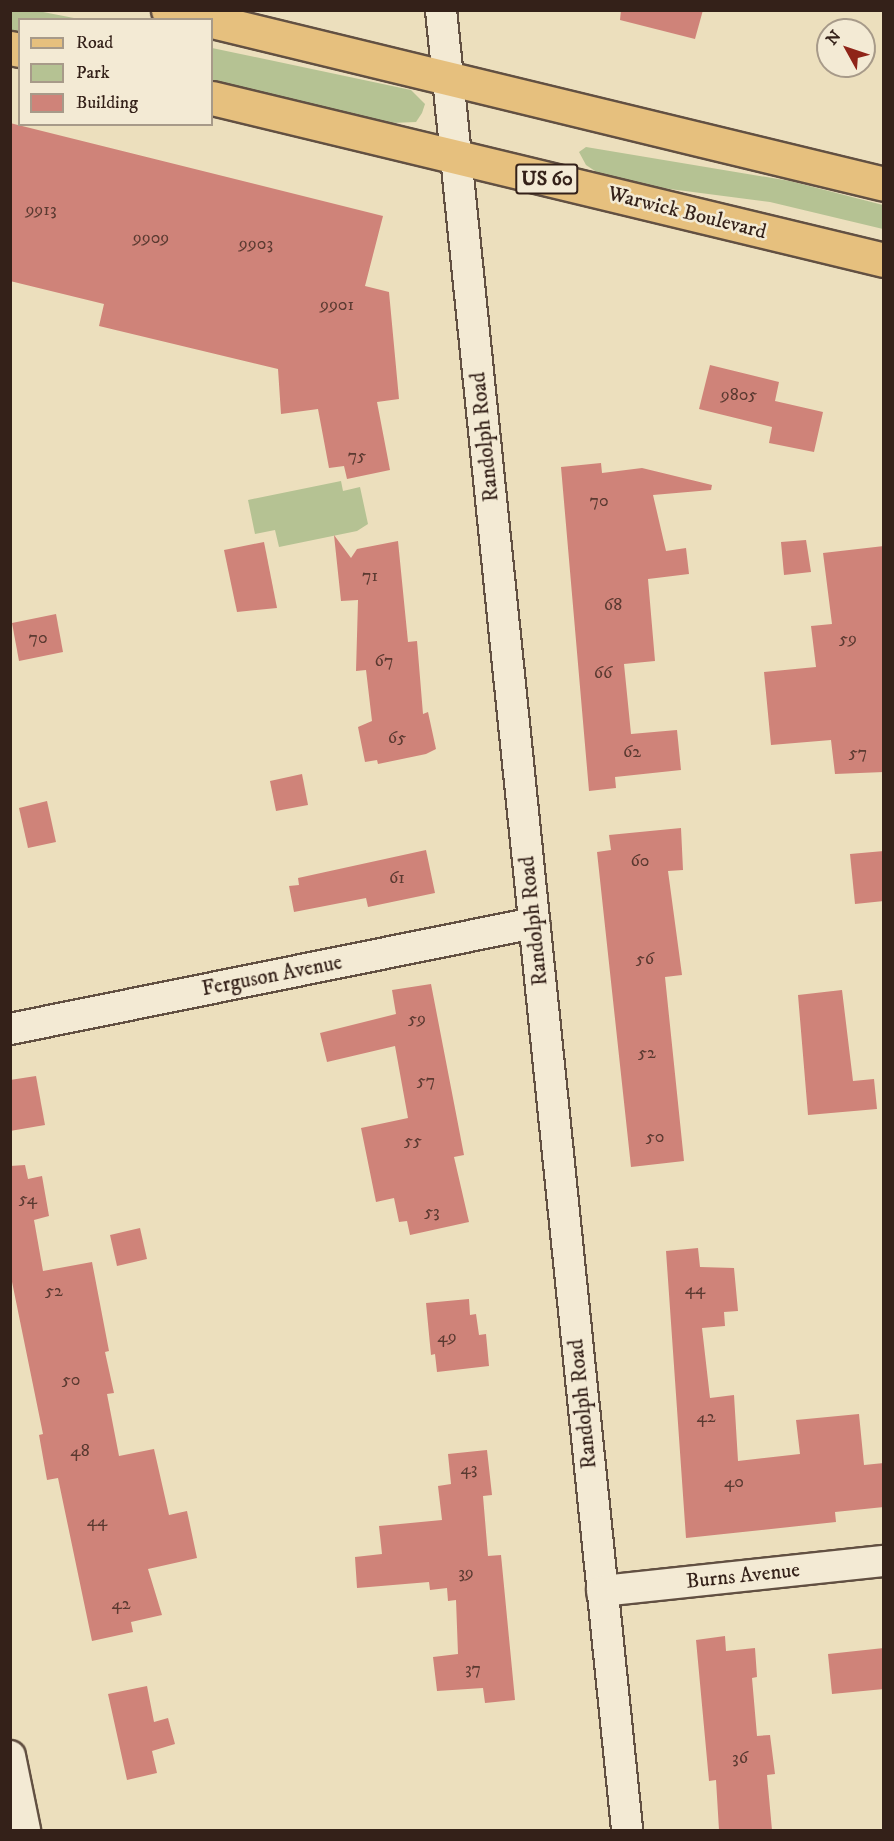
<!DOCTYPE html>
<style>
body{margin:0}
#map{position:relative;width:894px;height:1841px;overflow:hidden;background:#ecdfbd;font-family:"IM FELL DW Pica",serif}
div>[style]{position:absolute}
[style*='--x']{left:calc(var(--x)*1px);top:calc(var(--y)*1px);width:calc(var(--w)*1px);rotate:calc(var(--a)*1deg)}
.green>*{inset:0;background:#b5c293}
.building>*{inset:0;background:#cf8379}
.roads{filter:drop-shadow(2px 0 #625042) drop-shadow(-2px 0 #625042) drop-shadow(0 2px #625042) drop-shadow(0 -2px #625042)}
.street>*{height:30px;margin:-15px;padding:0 15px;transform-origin:15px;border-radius:15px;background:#f3ead4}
.primary>*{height:33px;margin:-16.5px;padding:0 16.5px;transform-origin:16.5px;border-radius:16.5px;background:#e6c07e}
span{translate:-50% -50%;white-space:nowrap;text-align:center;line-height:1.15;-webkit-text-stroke:5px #f3ead4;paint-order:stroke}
.number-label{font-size:18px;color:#5b3a31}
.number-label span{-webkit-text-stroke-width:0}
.shield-label span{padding:2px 4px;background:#f3ead4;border:2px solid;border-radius:4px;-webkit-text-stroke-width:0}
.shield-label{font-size:20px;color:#342119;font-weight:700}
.street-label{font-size:21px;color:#342119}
.frame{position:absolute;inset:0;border:12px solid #342119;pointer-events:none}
.legend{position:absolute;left:18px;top:18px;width:195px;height:108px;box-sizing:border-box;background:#f3ead4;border:2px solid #a79a89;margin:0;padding:8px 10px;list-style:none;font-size:18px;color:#342119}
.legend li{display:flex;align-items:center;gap:12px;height:30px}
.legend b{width:30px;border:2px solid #a79a89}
.north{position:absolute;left:816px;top:18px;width:60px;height:60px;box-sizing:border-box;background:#f3ead4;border:2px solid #a79a89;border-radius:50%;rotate:310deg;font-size:16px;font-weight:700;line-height:24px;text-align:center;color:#342119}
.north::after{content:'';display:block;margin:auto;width:21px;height:27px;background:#8f2418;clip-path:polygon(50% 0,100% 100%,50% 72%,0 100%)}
</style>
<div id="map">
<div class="green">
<i style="clip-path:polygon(11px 11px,38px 11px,79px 19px,20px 20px,19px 35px,11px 32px)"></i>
<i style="clip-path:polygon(212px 48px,411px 90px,425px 104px,422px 113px,416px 122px,391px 123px,212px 81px)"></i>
<i style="clip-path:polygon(586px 147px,790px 181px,883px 205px,883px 229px,770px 202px,639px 185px,598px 173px,586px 165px,579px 152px)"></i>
<i style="clip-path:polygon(341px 481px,343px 491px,360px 487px,368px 524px,357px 531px,279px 547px,275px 530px,255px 534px,248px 500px)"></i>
</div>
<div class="building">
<i style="clip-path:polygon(621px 10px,703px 10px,695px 39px,620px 20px)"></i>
<i style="clip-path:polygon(10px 123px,383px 216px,365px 286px,389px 292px,399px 399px,377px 402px,390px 470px,347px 479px,344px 466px,329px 468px,318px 409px,281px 414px,278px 369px,99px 326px,104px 304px,10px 281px)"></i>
<i style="clip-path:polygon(710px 365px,779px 382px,775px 401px,823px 412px,814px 452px,769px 443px,772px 427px,699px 409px)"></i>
<i style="clip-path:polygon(601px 463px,602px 473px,642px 468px,712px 485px,711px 490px,653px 495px,666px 551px,686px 548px,689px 574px,648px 579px,655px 661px,624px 664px,631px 734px,677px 730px,681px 770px,615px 777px,616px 788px,589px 791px,561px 467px)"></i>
<i style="clip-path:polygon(334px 535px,351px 558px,357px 549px,398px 541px,408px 642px,417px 641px,423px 714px,428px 712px,436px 749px,426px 754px,378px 764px,377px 760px,365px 762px,358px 727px,372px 721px,366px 670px,356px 671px,358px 600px,341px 601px)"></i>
<i style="clip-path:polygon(806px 540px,811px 572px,784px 575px,781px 542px)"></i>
<i style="clip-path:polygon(264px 542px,277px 608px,237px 612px,224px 550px)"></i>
<i style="clip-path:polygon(884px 546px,884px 772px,835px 774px,831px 740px,771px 745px,764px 672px,816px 667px,811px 626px,832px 624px,823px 553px)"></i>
<i style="clip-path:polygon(56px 614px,63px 652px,19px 661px,12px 623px)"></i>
<i style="clip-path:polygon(302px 774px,308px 805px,276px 811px,270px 781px)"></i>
<i style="clip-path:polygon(47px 801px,56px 842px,28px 848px,19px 808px)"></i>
<i style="clip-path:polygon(681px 828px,683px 870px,668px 871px,682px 975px,665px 977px,684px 1161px,631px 1167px,597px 852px,611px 850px,609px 835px)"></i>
<i style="clip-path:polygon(426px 850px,435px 893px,368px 907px,366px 898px,294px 912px,289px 886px,299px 885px,298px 878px)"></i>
<i style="clip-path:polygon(884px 851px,884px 901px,855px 904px,850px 854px)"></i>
<i style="clip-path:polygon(431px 984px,464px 1155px,454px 1157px,469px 1222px,410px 1235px,407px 1221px,399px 1222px,394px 1198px,376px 1202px,361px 1128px,408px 1118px,395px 1046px,327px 1062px,320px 1033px,396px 1014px,392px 990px)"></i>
<i style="clip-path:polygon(842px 990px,853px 1081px,874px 1079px,877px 1109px,808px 1115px,798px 995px)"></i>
<i style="clip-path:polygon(36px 1076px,45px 1125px,10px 1131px,10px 1080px)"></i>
<i style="clip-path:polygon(25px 1165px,28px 1179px,42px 1176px,49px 1216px,34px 1220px,43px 1271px,92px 1262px,109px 1351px,105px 1352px,114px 1393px,107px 1394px,119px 1456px,154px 1449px,169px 1515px,187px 1511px,197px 1558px,148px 1569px,162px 1615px,131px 1622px,133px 1632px,92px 1641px,58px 1478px,47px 1480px,39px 1435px,43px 1434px,10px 1272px,10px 1166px)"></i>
<i style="clip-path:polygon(140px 1228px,147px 1259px,117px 1266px,110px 1235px)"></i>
<i style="clip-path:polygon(698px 1248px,700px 1267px,734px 1268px,738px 1311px,724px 1312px,725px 1326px,702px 1328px,710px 1398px,734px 1395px,738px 1461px,800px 1454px,796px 1420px,859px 1414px,864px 1465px,884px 1463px,884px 1507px,835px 1512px,836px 1522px,686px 1538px,666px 1251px)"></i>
<i style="clip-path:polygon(469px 1299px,470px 1315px,476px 1314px,479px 1335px,486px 1334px,489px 1366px,437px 1372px,435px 1354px,431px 1355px,426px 1303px)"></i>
<i style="clip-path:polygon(487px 1450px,492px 1495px,483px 1496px,488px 1556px,501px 1555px,515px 1700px,485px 1703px,483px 1688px,437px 1691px,433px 1657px,458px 1654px,456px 1600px,448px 1601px,447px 1588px,430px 1590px,429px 1582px,357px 1588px,355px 1557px,382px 1554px,379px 1526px,442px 1520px,438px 1486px,451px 1484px,448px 1454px)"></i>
<i style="clip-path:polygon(725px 1636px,726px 1651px,755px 1648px,757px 1677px,752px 1678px,757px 1736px,770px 1735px,775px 1774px,767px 1775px,772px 1830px,719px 1830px,716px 1780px,709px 1781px,696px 1640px)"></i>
<i style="clip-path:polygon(884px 1648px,884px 1689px,832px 1694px,828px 1654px)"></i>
<i style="clip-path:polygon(147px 1686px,154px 1722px,168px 1718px,175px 1744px,152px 1751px,157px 1773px,127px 1780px,108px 1694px)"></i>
</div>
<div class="roads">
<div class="street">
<i style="--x:441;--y:10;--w:1829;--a:84.16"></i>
<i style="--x:10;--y:1029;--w:535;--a:-11.44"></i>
<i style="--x:602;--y:1591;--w:284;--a:-6.1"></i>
<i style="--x:10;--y:1756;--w:76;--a:78.5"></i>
</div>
<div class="primary">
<i style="--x:168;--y:10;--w:38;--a:15"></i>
<i style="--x:212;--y:21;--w:691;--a:13.63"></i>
<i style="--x:10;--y:48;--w:10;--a:11"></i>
<i style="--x:212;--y:98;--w:691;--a:13.55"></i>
</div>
</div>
<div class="number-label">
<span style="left:41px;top:210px">9913</span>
<span style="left:151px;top:238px">9909</span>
<span style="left:256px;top:244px">9903</span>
<span style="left:337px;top:305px">9901</span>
<span style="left:739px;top:395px">9805</span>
<span style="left:357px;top:456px">75</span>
<span style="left:599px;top:501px">70</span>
<span style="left:370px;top:576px">71</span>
<span style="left:613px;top:605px">68</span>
<span style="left:38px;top:638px">70</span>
<span style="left:848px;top:639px">59</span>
<span style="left:384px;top:661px">67</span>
<span style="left:603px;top:673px">66</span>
<span style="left:397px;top:738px">65</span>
<span style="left:632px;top:752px">62</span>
<span style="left:858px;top:753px">57</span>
<span style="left:640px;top:861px">60</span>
<span style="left:397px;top:878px">61</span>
<span style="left:645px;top:959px">56</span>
<span style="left:417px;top:1019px">59</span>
<span style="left:647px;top:1053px">52</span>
<span style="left:426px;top:1081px">57</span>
<span style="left:655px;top:1137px">50</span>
<span style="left:413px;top:1141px">55</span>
<span style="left:28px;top:1199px">54</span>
<span style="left:432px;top:1212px">53</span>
<span style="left:695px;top:1289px">44</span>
<span style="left:54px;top:1291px">52</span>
<span style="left:447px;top:1337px">49</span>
<span style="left:71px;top:1380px">50</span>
<span style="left:706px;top:1417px">42</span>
<span style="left:80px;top:1451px">48</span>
<span style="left:469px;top:1469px">43</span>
<span style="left:734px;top:1482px">40</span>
<span style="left:97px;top:1521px">44</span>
<span style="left:466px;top:1573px">39</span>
<span style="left:121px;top:1604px">42</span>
<span style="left:473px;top:1669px">37</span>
<span style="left:740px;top:1758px">36</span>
</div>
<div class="shield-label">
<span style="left:547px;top:179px">US 60</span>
</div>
<div class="street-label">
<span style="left:687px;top:213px;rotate:14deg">Warwick Boulevard</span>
<span style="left:485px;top:437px;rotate:-96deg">Randolph Road</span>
<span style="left:534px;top:921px;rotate:-96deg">Randolph Road</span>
<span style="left:272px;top:976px;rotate:-11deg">Ferguson Avenue</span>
<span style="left:583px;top:1404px;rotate:-96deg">Randolph Road</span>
<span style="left:743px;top:1576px;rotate:-6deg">Burns Avenue</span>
</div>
<div class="frame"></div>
<ul class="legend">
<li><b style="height:8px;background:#e6c07e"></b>Road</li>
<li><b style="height:16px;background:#b5c293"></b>Park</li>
<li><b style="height:16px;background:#cf8379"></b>Building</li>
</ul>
<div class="north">N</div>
</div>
